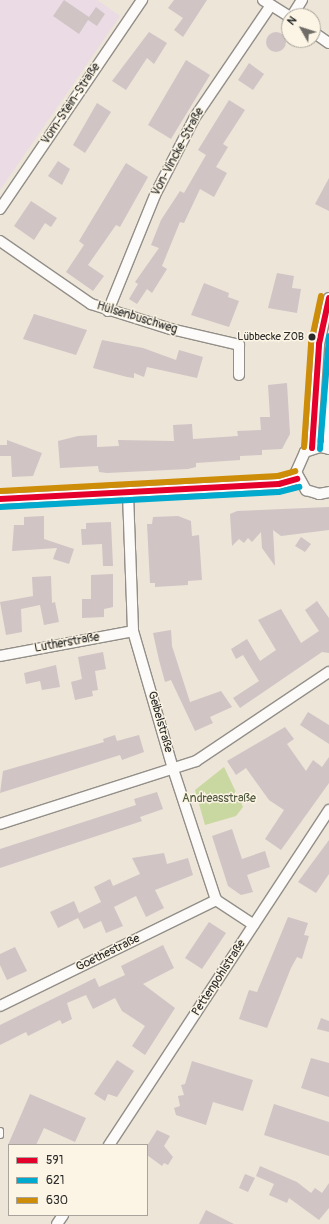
<!DOCTYPE html>
<meta charset="utf-8">
<style>
body{margin:0}
#map{position:relative;width:329px;height:1224px;overflow:hidden;background:#ede5d8;font-family:Pangolin,sans-serif}
div>[style]{position:absolute}
[style*='--x']{left:calc(var(--x)*1px);top:calc(var(--y)*1px);width:calc(var(--w)*1px);rotate:calc(var(--a)*1deg)}
.built>*{inset:0;background:#eadbe5}
.green>*{inset:0;background:#c9d7a0}
.building>*{inset:0;background:#d1c4c5}
.round{border-radius:50%}
.roads{filter:drop-shadow(1px 0 #928e88) drop-shadow(-1px 0 #928e88) drop-shadow(0 1px #928e88) drop-shadow(0 -1px #928e88)}
.lane>*{height:5px;margin:-2.5px;padding:0 2.5px;transform-origin:2.5px;border-radius:2.5px;background:#fcfbf9}
.street>*{height:10px;margin:-5px;padding:0 5px;transform-origin:5px;border-radius:5px;background:#fcfbf9}
.bus-1>*{height:6px;margin:-3px;padding:0 3px;transform-origin:3px;border-radius:3px;background:#e4002b}
.bus-2>*{height:6px;margin:-3px;padding:0 3px;transform-origin:3px;border-radius:3px;background:#00a9ce}
.bus-3>*{height:6px;margin:-3px;padding:0 3px;transform-origin:3px;border-radius:3px;background:#ce8d09}
.dots>*{width:11px;height:11px;translate:-50% -50%;box-sizing:border-box;border:2px solid #fcf5e5;border-radius:50%}
span{translate:-50% -50%;white-space:nowrap;text-align:center;line-height:1.15;-webkit-text-stroke:3px #fcf5e5;paint-order:stroke}
.bus-label{font-size:11px;color:#2b2b2b}
.right{translate:-100% -50%;text-align:right}
.street-label{font-size:12px;color:#2b2b2b}
.park-label{font-size:12px;color:#525b40}
.legend{position:absolute;left:8px;top:1144px;width:140px;height:72px;box-sizing:border-box;background:#fcf5e5;border:1px solid #a8a49b;margin:0;padding:5px 7px;list-style:none;font-size:12px;color:#2b2b2b}
.legend li{display:flex;align-items:center;gap:8px;height:20px}
.legend b{width:20px;border:1px solid #a8a49b}
.north{position:absolute;left:281px;top:8px;width:40px;height:40px;box-sizing:border-box;background:#fcf5e5;border:1px solid #a8a49b;border-radius:50%;rotate:309deg;font-size:11px;font-weight:700;line-height:16px;text-align:center;color:#2b2b2b}
.north::after{content:'';display:block;margin:auto;width:14px;height:18px;background:#6f6c68;clip-path:polygon(50% 0,100% 100%,50% 72%,0 100%)}
</style>
<div id="map">
<div class="built">
<i style="clip-path:polygon(0 0,97px 0,120px 16px,0 190px)"></i>
</div>
<div class="green">
<i style="clip-path:polygon(224px 767px,243px 807px,236px 816px,205px 825px,195px 790px)"></i>
</div>
<div class="building">
<i style="clip-path:polygon(64px 0,89px 17px,96px 7px,105px 14px,97px 26px,88px 20px,79px 34px,53px 16px)"></i>
<i style="clip-path:polygon(174px 0,207px 0,183px 37px,174px 30px,183px 18px,168px 8px)"></i>
<i class="round" style="left:266px;top:32px;width:20px;height:20px"></i>
<i style="clip-path:polygon(149px 32px,167px 43px,154px 64px,147px 58px,126px 90px,112px 81px)"></i>
<i style="clip-path:polygon(186px 60px,210px 75px,171px 139px,148px 125px)"></i>
<i style="clip-path:polygon(249px 63px,264px 74px,253px 90px,238px 80px)"></i>
<i style="clip-path:polygon(229px 100px,245px 110px,223px 144px,228px 147px,216px 167px,227px 173px,214px 197px,200px 189px,184px 223px,180px 222px,162px 266px,167px 269px,152px 293px,147px 289px,137px 304px,129px 299px,138px 284px,135px 282px,159px 248px,151px 245px,161px 220px,180px 191px,184px 193px,206px 155px,198px 150px)"></i>
<i style="clip-path:polygon(97px 103px,111px 112px,85px 153px,73px 145px)"></i>
<i style="clip-path:polygon(58px 161px,70px 169px,62px 185px,48px 176px)"></i>
<i style="clip-path:polygon(126px 163px,148px 177px,120px 227px,116px 225px,88px 265px,104px 276px,93px 291px,66px 272px,84px 245px,79px 241px)"></i>
<i style="clip-path:polygon(329px 178px,329px 211px,315px 204px)"></i>
<i style="clip-path:polygon(31px 201px,57px 218px,51px 227px,45px 223px,34px 240px,14px 226px)"></i>
<i style="clip-path:polygon(277px 273px,294px 276px,292px 288px,301px 289px,297px 313px,268px 308px)"></i>
<i style="clip-path:polygon(204px 283px,229px 293px,228px 297px,239px 301px,229px 327px,191px 315px)"></i>
<i style="clip-path:polygon(34px 314px,87px 330px,76px 355px,23px 339px)"></i>
<i style="clip-path:polygon(102px 340px,143px 348px,176px 360px,179px 350px,203px 357px,197px 378px,147px 367px,144px 377px,134px 373px,134px 378px,127px 377px,93px 368px)"></i>
<i style="clip-path:polygon(287px 383px,290px 434px,282px 449px,262px 450px,262px 455px,240px 456px,240px 460px,196px 463px,196px 467px,188px 469px,107px 473px,99px 472px,98px 466px,60px 468px,58px 441px,78px 436px,97px 435px,97px 447px,119px 446px,118px 440px,174px 441px,173px 425px,192px 424px,193px 439px,238px 436px,237px 431px,261px 430px,260px 417px,270px 417px,268px 385px)"></i>
<i style="clip-path:polygon(7px 440px,42px 453px,33px 476px,12px 477px,11px 456px,0 456px,0 445px,7px 445px)"></i>
<i style="clip-path:polygon(329px 507px,329px 530px,281px 536px,273px 530px,275px 566px,262px 548px,261px 532px,252px 542px,248px 538px,244px 543px,239px 539px,232px 546px,230px 514px,237px 511px)"></i>
<i style="clip-path:polygon(44px 516px,44px 539px,74px 549px,69px 564px,53px 559px,57px 548px,12px 551px,14px 525px,24px 525px,24px 517px)"></i>
<i style="clip-path:polygon(178px 516px,191px 521px,192px 536px,199px 535px,202px 580px,188px 581px,188px 585px,155px 587px,155px 583px,150px 583px,147px 524px,152px 524px,153px 517px)"></i>
<i style="clip-path:polygon(111px 522px,113px 566px,103px 566px,102px 544px,82px 545px,81px 529px,86px 529px,86px 523px)"></i>
<i style="clip-path:polygon(301px 537px,311px 544px,305px 552px,295px 546px)"></i>
<i style="clip-path:polygon(113px 574px,113px 607px,104px 609px,104px 617px,82px 618px,82px 599px,91px 599px,91px 575px)"></i>
<i style="clip-path:polygon(51px 576px,52px 603px,55px 602px,59px 622px,44px 625px,40px 605px,21px 609px,22px 632px,6px 635px,0 602px,33px 596px,32px 577px)"></i>
<i style="clip-path:polygon(317px 601px,329px 618px,329px 653px,322px 652px,240px 708px,233px 698px,259px 681px,243px 655px,236px 659px,231px 649px,247px 639px,260px 661px,276px 650px,258px 620px,281px 609px,301px 643px,319px 631px,305px 610px)"></i>
<i style="clip-path:polygon(171px 630px,172px 646px,190px 702px,221px 691px,232px 707px,210px 717px,213px 723px,195px 731px,171px 680px,165px 682px,159px 660px,153px 633px)"></i>
<i style="clip-path:polygon(103px 652px,106px 669px,95px 671px,98px 690px,92px 691px,93px 696px,75px 700px,71px 682px,82px 679px,78px 657px)"></i>
<i style="clip-path:polygon(56px 665px,60px 687px,42px 690px,40px 681px,26px 684px,24px 673px)"></i>
<i style="clip-path:polygon(308px 712px,329px 725px,329px 744px,300px 725px)"></i>
<i style="clip-path:polygon(285px 727px,294px 739px,287px 744px,306px 771px,313px 760px,322px 767px,329px 757px,329px 783px,281px 850px,265px 839px,284px 810px,269px 800px,246px 768px,236px 775px,227px 761px)"></i>
<i style="clip-path:polygon(115px 735px,117px 741px,139px 735px,144px 752px,122px 760px,120px 755px,0 793px,3px 771px,104px 742px,103px 739px)"></i>
<i style="clip-path:polygon(157px 792px,163px 809px,140px 817px,142px 821px,0 868px,0 849px,136px 805px,134px 799px)"></i>
<i style="clip-path:polygon(232px 829px,242px 859px,265px 851px,270px 867px,247px 875px,253px 892px,241px 895px,228px 886px,212px 836px)"></i>
<i style="clip-path:polygon(329px 840px,329px 874px,316px 893px,298px 882px)"></i>
<i style="clip-path:polygon(164px 853px,167px 864px,188px 858px,193px 875px,155px 890px,164px 908px,146px 917px,136px 896px,114px 907px,123px 926px,106px 933px,101px 921px,84px 929px,78px 918px,58px 928px,50px 912px,74px 901px,79px 913px,101px 902px,94px 887px,110px 879px,113px 886px,140px 874px,132px 858px)"></i>
<i style="clip-path:polygon(288px 917px,308px 923px,304px 935px,309px 936px,302px 959px,297px 957px,291px 968px,267px 1028px,239px 1019px,249px 990px,257px 992px)"></i>
<i style="clip-path:polygon(209px 922px,226px 933px,202px 969px,185px 958px)"></i>
<i style="clip-path:polygon(163px 945px,174px 968px,143px 984px,175px 1008px,145px 1055px,132px 1046px,145px 1026px,122px 1011px,115px 998px,93px 1009px,86px 995px,67px 1003px,72px 1019px,62px 1024px,60px 1020px,28px 1036px,26px 1032px,0 1045px,0 1025px,95px 978px,99px 987px,125px 975px,121px 966px)"></i>
<i style="clip-path:polygon(15px 947px,27px 971px,7px 980px,0 965px,0 954px)"></i>
<i style="clip-path:polygon(321px 1018px,329px 1021px,329px 1032px,317px 1029px)"></i>
<i style="clip-path:polygon(311px 1058px,329px 1063px,329px 1097px,301px 1088px)"></i>
<i style="clip-path:polygon(117px 1060px,134px 1071px,117px 1097px,108px 1094px,105px 1101px,94px 1094px)"></i>
<i style="clip-path:polygon(192px 1061px,253px 1080px,243px 1111px,213px 1102px,206px 1125px,176px 1115px,174px 1108px,180px 1106px,178px 1096px,184px 1095px,181px 1085px,185px 1084px)"></i>
<i style="clip-path:polygon(30px 1094px,86px 1118px,75px 1142px,44px 1128px,36px 1145px,8px 1145px)"></i>
<i style="clip-path:polygon(274px 1104px,329px 1122px,329px 1156px,264px 1135px)"></i>
<i style="clip-path:polygon(157px 1130px,170px 1136px,164px 1146px,173px 1157px,168px 1165px,164px 1163px,162px 1166px,147px 1155px,147px 1146px)"></i>
<i style="clip-path:polygon(260px 1166px,297px 1182px,311px 1193px,315px 1188px,322px 1193px,329px 1183px,329px 1208px,319px 1220px,289px 1198px,287px 1203px,269px 1195px,274px 1184px,256px 1176px)"></i>
<i style="clip-path:polygon(245px 1174px,255px 1178px,248px 1192px,239px 1188px)"></i>
<i style="clip-path:polygon(206px 1210px,234px 1224px,199px 1224px)"></i>
</div>
<div class="roads">
<div class="lane">
<i style="--x:0;--y:1130;--w:5;--a:90"></i>
</div>
<div class="street">
<i style="--x:263;--y:0;--w:31;--a:32"></i>
<i style="--x:292;--y:16;--w:19;--a:-58"></i>
<i style="--x:313;--y:32;--w:19;--a:35"></i>
<i style="--x:0;--y:209;--w:253;--a:-55.8"></i>
<i style="--x:0;--y:241;--w:111;--a:34.7"></i>
<i style="--x:91;--y:304;--w:84;--a:17.4"></i>
<i style="--x:171;--y:329;--w:70;--a:13.2"></i>
<i style="--x:239;--y:345;--w:30;--a:90"></i>
<i style="--x:108;--y:311;--w:125;--a:-67.9"></i>
<i style="--x:155;--y:195;--w:88;--a:-62.9"></i>
<i style="--x:195;--y:117;--w:135;--a:-55.8"></i>
<i style="--x:312;--y:448;--w:104;--a:-86.1"></i>
<i style="--x:319;--y:344;--w:47;--a:-77.7"></i>
<i style="--x:329;--y:449;--w:9;--a:-167"></i>
<i style="--x:320;--y:447;--w:16;--a:162"></i>
<i style="--x:305;--y:452;--w:22;--a:114"></i>
<i style="--x:296;--y:472;--w:21;--a:61"></i>
<i style="--x:306;--y:490;--w:14;--a:17"></i>
<i style="--x:319;--y:494;--w:10;--a:-11"></i>
<i style="--x:329;--y:449;--w:77;--a:-90"></i>
<i style="--x:128;--y:494;--w:137;--a:87.9"></i>
<i style="--x:133;--y:631;--w:144;--a:73.8"></i>
<i style="--x:173;--y:769;--w:138;--a:71.8"></i>
<i style="--x:216;--y:900;--w:45;--a:33.3"></i>
<i style="--x:0;--y:499;--w:279;--a:-3.1"></i>
<i style="--x:279;--y:484;--w:19;--a:-16"></i>
<i style="--x:0;--y:656;--w:135;--a:-10.6"></i>
<i style="--x:0;--y:824;--w:206;--a:-17.8"></i>
<i style="--x:196;--y:761;--w:160;--a:-33.8"></i>
<i style="--x:0;--y:1006;--w:241;--a:-26.1"></i>
<i style="--x:109;--y:1145;--w:401;--a:-56.7"></i>
<i style="--x:57;--y:1224;--w:11;--a:-56"></i>
</div>
</div>
<div class="bus-1">
<i style="--x:312;--y:448;--w:104;--a:-86.1"></i>
<i style="--x:319;--y:344;--w:47;--a:-77.7"></i>
<i style="--x:0;--y:499;--w:279;--a:-3.1"></i>
<i style="--x:279;--y:484;--w:19;--a:-16"></i>
</div>
<div class="bus-2">
<i style="--x:320;--y:449;--w:113;--a:-85.4"></i>
<i style="--x:0;--y:507;--w:279;--a:-3.1"></i>
<i style="--x:279;--y:492;--w:21;--a:-14"></i>
</div>
<div class="bus-3">
<i style="--x:304;--y:447;--w:104;--a:-86.1"></i>
<i style="--x:311;--y:343;--w:48;--a:-78"></i>
<i style="--x:0;--y:491;--w:278;--a:-3.1"></i>
<i style="--x:278;--y:476;--w:18;--a:-16"></i>
</div>
<div class="dots">
<i style="left:312px;top:337px;background:#2b2b2b"></i>
</div>
<div class="bus-label">
<span class="right" style="left:304px;top:337px">Lübbecke ZOB</span>
</div>
<div class="street-label">
<span style="left:71px;top:104px;rotate:-56deg">Vom-Stein-Straße</span>
<span style="left:178px;top:152px;rotate:-62deg">Von-Vincke-Straße</span>
<span style="left:137px;top:318px;rotate:17deg">Hülsenbuschweg</span>
<span style="left:67px;top:643px;rotate:-10deg">Lutherstraße</span>
<span style="left:160px;top:722px;rotate:74deg">Geibelstraße</span>
<span style="left:108px;top:953px;rotate:-26deg">Goethestraße</span>
<span style="left:219px;top:978px;rotate:-57deg">Pettenpohlstraße</span>
</div>
<div class="park-label">
<span style="left:219px;top:799px">Andreasstraße</span>
</div>
<ul class="legend">
<li><b style="height:5px;background:#e4002b"></b>591</li>
<li><b style="height:5px;background:#00a9ce"></b>621</li>
<li><b style="height:5px;background:#ce8d09"></b>630</li>
</ul>
<div class="north">N</div>
</div>
